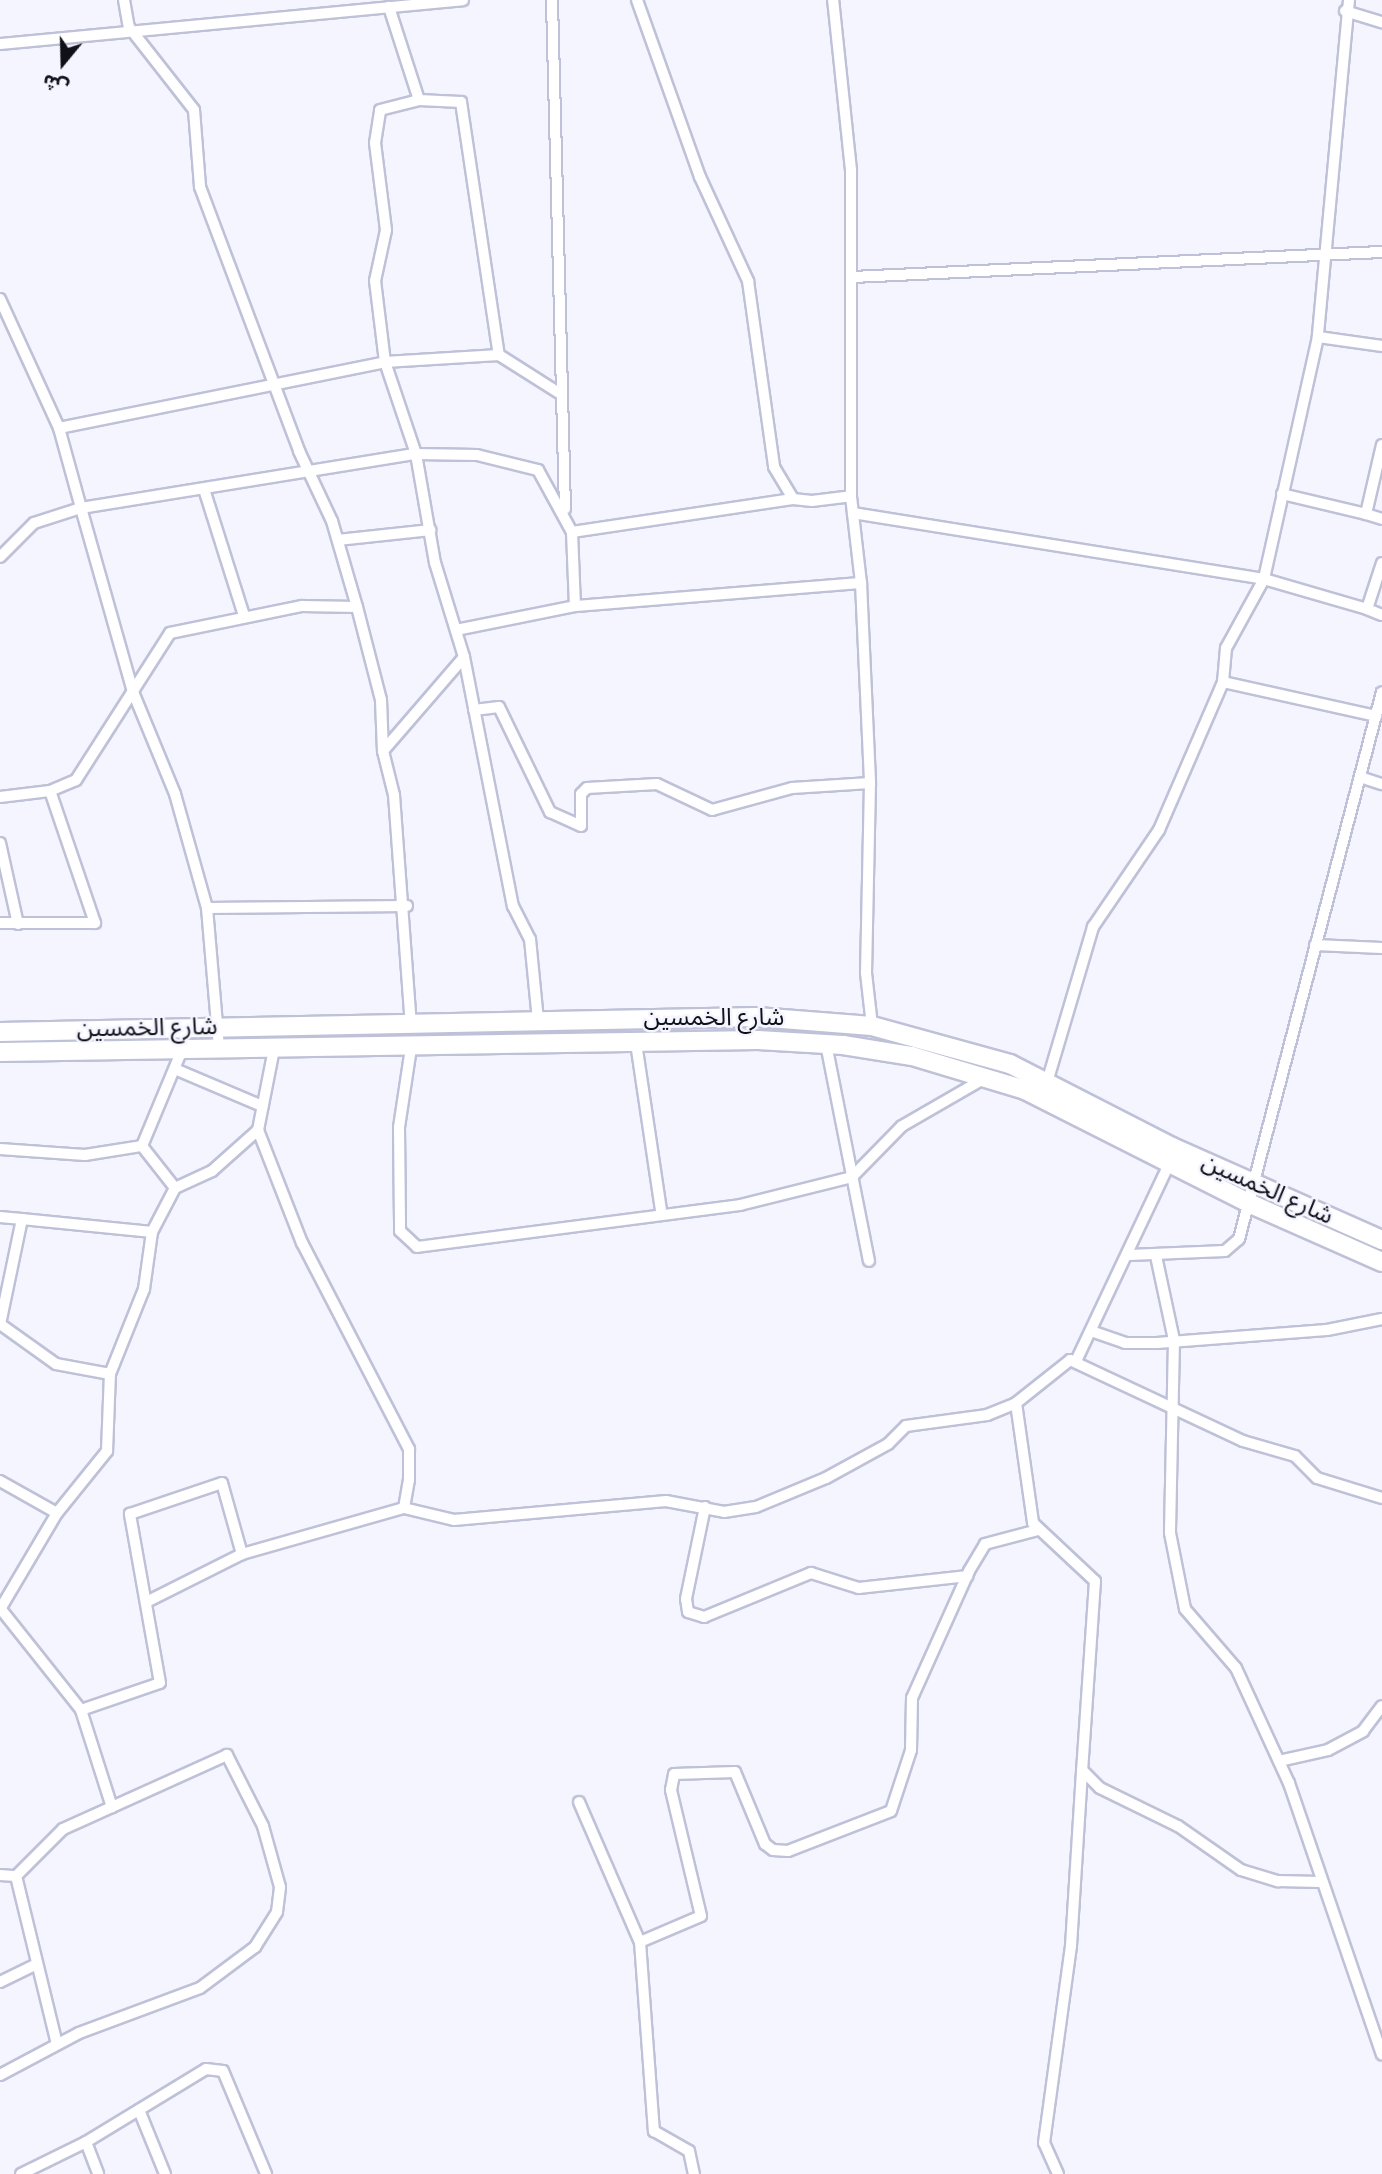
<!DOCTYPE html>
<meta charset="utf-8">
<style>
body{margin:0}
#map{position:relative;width:1382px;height:2174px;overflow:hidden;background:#f4f5ff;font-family:Spectral,"Noto Sans Arabic",serif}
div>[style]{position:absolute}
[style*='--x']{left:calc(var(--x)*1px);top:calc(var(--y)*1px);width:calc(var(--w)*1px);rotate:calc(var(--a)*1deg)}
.roads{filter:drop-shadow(2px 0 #bec1d7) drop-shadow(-2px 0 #bec1d7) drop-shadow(0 2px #bec1d7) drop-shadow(0 -2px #bec1d7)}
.street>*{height:10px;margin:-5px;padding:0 5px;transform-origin:5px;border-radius:5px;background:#fff}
.primary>*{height:18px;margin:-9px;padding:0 9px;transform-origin:9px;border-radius:9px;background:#fff}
span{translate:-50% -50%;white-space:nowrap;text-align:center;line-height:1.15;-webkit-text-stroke:5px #f4f5ff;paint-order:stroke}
.street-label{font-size:24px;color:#101118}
.north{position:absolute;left:28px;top:28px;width:70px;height:70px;-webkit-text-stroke:5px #f4f5ff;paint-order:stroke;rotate:199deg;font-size:19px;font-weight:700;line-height:28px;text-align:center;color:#101118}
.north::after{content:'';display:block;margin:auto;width:24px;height:32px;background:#101118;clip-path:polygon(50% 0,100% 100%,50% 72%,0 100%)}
</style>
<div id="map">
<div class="roads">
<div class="street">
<i style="--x:124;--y:0;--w:27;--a:80"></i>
<i style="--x:129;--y:27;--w:105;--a:51.9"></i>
<i style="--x:194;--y:110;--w:77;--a:85.5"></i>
<i style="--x:200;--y:187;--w:282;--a:69.4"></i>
<i style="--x:299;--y:451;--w:77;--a:64.8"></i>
<i style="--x:332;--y:521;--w:90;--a:73.8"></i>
<i style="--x:357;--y:607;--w:96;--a:75.5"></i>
<i style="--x:381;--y:700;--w:51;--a:87.8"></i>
<i style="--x:383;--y:751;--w:45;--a:76"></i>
<i style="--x:394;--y:795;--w:233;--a:85.8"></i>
<i style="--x:552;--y:0;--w:509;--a:88.54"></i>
<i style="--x:637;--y:0;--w:188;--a:70.4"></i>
<i style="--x:700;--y:177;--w:115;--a:65.2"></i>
<i style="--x:748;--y:281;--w:188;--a:82"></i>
<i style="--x:774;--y:467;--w:37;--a:59"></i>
<i style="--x:793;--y:499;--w:19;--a:6"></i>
<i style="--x:812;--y:501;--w:39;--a:-7"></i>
<i style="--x:851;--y:496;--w:326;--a:-90"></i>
<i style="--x:851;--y:170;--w:171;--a:-96"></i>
<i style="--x:1349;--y:0;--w:338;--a:95.3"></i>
<i style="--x:1318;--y:337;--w:248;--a:102.6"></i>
<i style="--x:1264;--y:579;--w:107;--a:16.2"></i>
<i style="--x:1345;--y:11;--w:39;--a:17"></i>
<i style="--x:0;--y:44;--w:465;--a:-5.4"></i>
<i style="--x:419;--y:100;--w:42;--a:2.7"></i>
<i style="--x:461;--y:102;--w:256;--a:81.5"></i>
<i style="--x:499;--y:355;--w:71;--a:32.3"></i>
<i style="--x:853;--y:277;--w:530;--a:-2.71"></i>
<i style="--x:0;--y:299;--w:142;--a:65.4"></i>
<i style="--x:59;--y:428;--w:83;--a:74.6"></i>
<i style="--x:81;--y:508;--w:339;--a:-9.2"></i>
<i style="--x:416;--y:454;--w:97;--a:-108.6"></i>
<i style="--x:385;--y:362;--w:114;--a:-3.5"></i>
<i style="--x:1318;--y:337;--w:65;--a:8"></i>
<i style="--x:59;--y:428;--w:333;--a:-11.4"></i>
<i style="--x:385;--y:362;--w:82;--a:-97"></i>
<i style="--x:375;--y:281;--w:52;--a:-77.8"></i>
<i style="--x:386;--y:230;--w:88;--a:-97.2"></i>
<i style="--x:375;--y:143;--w:33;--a:-81"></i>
<i style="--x:380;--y:110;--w:40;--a:-14.4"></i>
<i style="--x:419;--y:100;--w:98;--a:-107.9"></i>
<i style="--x:1382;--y:445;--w:71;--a:103.1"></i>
<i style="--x:1366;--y:514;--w:17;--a:17"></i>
<i style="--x:204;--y:489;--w:133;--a:72.5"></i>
<i style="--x:1282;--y:494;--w:86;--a:13.4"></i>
<i style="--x:853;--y:513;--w:416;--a:9.1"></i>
<i style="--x:1264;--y:579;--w:79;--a:118.8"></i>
<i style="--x:1226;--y:648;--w:34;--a:95"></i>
<i style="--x:572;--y:532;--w:223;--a:-8.5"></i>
<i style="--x:338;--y:540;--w:93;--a:-6.2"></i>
<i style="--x:0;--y:557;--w:48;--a:-45"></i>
<i style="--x:34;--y:523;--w:49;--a:-17.7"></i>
<i style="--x:81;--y:508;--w:191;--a:74.2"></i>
<i style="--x:133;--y:692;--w:110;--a:67.6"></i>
<i style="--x:175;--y:794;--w:118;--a:74.3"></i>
<i style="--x:207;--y:908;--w:142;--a:85.1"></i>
<i style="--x:1382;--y:563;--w:48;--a:108.1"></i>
<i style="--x:1367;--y:609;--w:16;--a:22"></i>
<i style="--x:861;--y:583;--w:200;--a:87.4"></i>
<i style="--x:456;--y:630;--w:121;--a:-11.4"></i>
<i style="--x:464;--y:657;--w:254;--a:78.9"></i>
<i style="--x:513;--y:906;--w:37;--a:63"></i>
<i style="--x:530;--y:939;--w:82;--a:84.4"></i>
<i style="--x:474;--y:710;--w:25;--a:-7"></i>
<i style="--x:499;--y:707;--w:117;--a:64.1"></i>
<i style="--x:550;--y:812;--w:34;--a:24"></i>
<i style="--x:581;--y:826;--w:32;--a:-90"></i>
<i style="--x:581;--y:794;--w:8;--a:-45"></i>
<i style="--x:587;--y:788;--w:70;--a:-3.3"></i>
<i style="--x:657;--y:784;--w:61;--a:25.3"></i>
<i style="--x:712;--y:810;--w:83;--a:-15.4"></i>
<i style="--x:792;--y:788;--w:78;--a:-3.7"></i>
<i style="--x:870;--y:783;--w:190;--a:91.2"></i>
<i style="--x:866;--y:973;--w:53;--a:83.5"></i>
<i style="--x:383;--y:751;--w:124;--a:-49.2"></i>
<i style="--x:464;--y:657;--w:98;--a:-107.1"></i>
<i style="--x:435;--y:563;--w:111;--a:-99.9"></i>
<i style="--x:416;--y:454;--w:61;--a:0.9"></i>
<i style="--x:477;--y:455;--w:63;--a:13.8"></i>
<i style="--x:538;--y:470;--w:71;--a:61.3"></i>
<i style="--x:572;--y:532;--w:74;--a:87.7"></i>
<i style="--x:575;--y:606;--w:287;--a:-4.6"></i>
<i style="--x:861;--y:583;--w:88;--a:-96.6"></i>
<i style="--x:1360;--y:777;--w:23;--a:18"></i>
<i style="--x:0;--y:797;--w:50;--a:-6.8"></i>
<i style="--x:50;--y:791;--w:28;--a:-23"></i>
<i style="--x:76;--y:780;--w:174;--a:-57.4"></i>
<i style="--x:170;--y:633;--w:135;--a:-11.6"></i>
<i style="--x:302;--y:606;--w:55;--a:1"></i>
<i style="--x:0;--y:843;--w:83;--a:77.5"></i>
<i style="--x:207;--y:908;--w:200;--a:-0.6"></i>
<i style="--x:0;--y:923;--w:95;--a:0"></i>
<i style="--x:95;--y:923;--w:139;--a:-108.8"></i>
<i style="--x:1315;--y:945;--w:67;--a:2.6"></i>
<i style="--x:636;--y:1043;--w:170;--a:81.5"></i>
<i style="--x:826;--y:1044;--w:221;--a:78.8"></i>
<i style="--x:411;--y:1048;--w:80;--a:98.6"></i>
<i style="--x:399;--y:1127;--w:104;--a:89.4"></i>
<i style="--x:400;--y:1231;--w:23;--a:43"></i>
<i style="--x:417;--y:1247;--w:326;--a:-7.4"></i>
<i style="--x:740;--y:1205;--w:115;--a:-14"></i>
<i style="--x:852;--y:1177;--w:71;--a:-45.6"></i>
<i style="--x:902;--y:1126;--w:96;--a:-30"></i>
<i style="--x:175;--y:1069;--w:95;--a:23"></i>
<i style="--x:1048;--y:1079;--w:159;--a:-73.5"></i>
<i style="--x:1093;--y:927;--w:117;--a:-55.8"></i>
<i style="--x:1159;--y:830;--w:161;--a:-66.6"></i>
<i style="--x:1223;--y:682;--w:157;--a:12.5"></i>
<i style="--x:142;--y:1146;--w:53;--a:51.8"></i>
<i style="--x:0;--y:1149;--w:85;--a:4"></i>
<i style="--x:85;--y:1155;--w:58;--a:-9"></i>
<i style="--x:142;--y:1146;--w:104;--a:-67.4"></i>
<i style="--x:0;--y:1217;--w:22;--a:5"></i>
<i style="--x:152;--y:1232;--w:131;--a:-174.3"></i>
<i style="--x:22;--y:1219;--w:107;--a:101.8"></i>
<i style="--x:0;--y:1324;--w:69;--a:35.5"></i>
<i style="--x:56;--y:1364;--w:55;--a:10.5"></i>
<i style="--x:110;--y:1374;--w:92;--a:-68.2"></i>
<i style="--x:144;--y:1289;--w:58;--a:-82"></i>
<i style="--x:152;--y:1232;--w:50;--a:-62.4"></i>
<i style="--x:175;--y:1188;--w:41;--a:-24.7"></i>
<i style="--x:212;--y:1171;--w:62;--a:-41.7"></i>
<i style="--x:258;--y:1130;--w:83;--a:-78.8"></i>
<i style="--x:1129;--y:1255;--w:96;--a:-2.4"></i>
<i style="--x:1225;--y:1251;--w:18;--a:-41"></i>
<i style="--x:1239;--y:1239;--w:565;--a:-75.35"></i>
<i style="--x:1156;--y:1256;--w:86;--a:77.9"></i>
<i style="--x:1174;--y:1340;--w:193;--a:91.2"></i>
<i style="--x:1170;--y:1533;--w:77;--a:78.8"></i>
<i style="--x:1185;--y:1609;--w:78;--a:49.2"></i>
<i style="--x:1236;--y:1668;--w:127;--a:65.3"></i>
<i style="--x:1289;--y:1783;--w:287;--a:71.1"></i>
<i style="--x:1091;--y:1331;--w:36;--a:19"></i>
<i style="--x:1125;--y:1343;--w:32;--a:0"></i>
<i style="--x:1157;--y:1343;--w:170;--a:-4.4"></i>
<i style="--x:1327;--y:1330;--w:56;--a:-11.3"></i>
<i style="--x:1076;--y:1361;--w:218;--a:-64.7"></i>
<i style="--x:1016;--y:1403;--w:121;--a:81.9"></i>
<i style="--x:1033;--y:1523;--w:85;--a:43.1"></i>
<i style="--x:1095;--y:1581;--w:189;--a:93.9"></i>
<i style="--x:1082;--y:1770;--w:25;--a:45"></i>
<i style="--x:1100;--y:1788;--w:87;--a:26"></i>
<i style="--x:1178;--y:1826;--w:77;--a:34.9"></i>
<i style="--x:1241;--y:1870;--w:39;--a:17"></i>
<i style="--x:1278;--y:1881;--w:42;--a:1.4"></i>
<i style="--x:0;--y:1481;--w:65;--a:29.3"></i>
<i style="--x:705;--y:1507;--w:94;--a:101.7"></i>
<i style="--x:686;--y:1599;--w:13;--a:81"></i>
<i style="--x:688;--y:1612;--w:17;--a:17"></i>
<i style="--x:704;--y:1617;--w:116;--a:-22.4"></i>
<i style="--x:811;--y:1573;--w:50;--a:17.4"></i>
<i style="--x:859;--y:1588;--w:109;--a:-6.3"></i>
<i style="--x:404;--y:1508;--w:51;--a:13.5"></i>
<i style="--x:454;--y:1520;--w:213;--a:-5.1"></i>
<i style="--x:666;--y:1501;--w:59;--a:10.7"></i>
<i style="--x:724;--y:1512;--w:32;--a:-9"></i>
<i style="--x:756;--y:1507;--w:76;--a:-22.5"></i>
<i style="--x:826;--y:1478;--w:71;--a:-28.7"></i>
<i style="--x:888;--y:1444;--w:25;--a:-45"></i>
<i style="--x:906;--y:1426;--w:82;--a:-7.7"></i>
<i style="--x:987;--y:1415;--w:31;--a:-22"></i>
<i style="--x:1016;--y:1403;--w:69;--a:-38.5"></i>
<i style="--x:1070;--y:1360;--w:191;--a:25.1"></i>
<i style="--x:1243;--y:1441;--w:54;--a:16.1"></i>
<i style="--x:1295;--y:1456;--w:31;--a:45"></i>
<i style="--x:1317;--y:1478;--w:68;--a:17.1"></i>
<i style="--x:242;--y:1554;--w:168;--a:-15.9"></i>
<i style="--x:404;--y:1508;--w:28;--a:-80"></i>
<i style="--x:409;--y:1480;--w:31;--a:-90"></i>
<i style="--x:409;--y:1449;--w:232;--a:-117.4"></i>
<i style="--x:302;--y:1243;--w:121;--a:-111.3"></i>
<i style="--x:2;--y:1606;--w:108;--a:-59.4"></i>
<i style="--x:57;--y:1513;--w:80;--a:-51.1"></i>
<i style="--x:107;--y:1451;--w:77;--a:-87.8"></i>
<i style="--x:0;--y:1608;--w:130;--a:51.5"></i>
<i style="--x:81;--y:1710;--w:102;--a:72.3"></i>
<i style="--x:81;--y:1710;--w:83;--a:-18.9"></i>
<i style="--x:160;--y:1683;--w:172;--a:-100.1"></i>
<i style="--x:130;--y:1514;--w:97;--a:-18.6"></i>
<i style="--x:222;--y:1483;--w:74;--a:74.3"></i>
<i style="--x:242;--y:1554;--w:107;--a:153.4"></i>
<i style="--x:1279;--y:1761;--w:50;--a:-12.7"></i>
<i style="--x:1328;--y:1750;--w:40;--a:-28"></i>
<i style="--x:1363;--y:1731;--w:31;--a:-53"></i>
<i style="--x:579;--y:1802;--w:153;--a:66.5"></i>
<i style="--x:640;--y:1942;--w:190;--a:85.8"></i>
<i style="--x:654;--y:2131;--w:40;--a:29.7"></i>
<i style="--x:689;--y:2151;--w:24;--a:78"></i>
<i style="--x:0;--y:1875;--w:16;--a:4"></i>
<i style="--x:640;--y:1942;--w:66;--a:-23.1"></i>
<i style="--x:701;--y:1916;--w:130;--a:-103.4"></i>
<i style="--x:671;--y:1790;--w:16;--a:-79"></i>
<i style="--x:674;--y:1774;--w:61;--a:-1.9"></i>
<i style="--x:735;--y:1772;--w:78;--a:67.4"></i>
<i style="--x:765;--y:1844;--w:10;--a:37"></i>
<i style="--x:773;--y:1850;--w:15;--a:4"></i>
<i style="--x:788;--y:1851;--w:110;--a:-21.2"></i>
<i style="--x:891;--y:1811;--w:64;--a:-71.8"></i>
<i style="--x:911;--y:1750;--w:52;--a:-88.9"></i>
<i style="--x:912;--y:1698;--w:139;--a:-65.8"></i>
<i style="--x:969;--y:1571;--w:31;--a:-59"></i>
<i style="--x:985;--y:1544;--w:55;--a:-14.8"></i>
<i style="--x:0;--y:1982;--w:41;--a:-25.9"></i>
<i style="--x:0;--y:2075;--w:89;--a:-28"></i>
<i style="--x:79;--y:2033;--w:129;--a:-20.4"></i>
<i style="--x:200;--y:1988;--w:69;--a:-36.7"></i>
<i style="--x:255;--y:1947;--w:41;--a:-57.8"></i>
<i style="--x:277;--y:1912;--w:25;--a:-83"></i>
<i style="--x:280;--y:1887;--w:63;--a:-105.6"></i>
<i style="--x:263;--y:1826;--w:80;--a:-116.9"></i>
<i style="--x:227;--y:1755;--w:180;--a:155.7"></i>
<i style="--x:63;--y:1829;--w:66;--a:135"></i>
<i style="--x:16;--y:1876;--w:173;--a:76.3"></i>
<i style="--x:139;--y:2110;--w:69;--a:67.9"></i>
<i style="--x:86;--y:2142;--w:140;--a:-31.3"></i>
<i style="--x:206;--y:2069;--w:17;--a:7"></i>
<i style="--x:223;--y:2071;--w:112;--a:67.3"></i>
<i style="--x:21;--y:2174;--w:72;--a:-26.2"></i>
<i style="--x:86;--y:2142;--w:34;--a:69"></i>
<i style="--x:1058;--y:2174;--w:34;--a:-114"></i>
<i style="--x:1044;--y:2143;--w:199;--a:-82.2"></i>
<i style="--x:1071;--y:1946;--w:176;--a:-86.4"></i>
</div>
<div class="primary">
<i style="--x:0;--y:1032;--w:757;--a:-1.14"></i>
<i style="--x:757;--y:1017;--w:115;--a:4.5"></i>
<i style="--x:872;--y:1026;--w:143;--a:15.4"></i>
<i style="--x:1010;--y:1064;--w:182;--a:27.1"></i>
<i style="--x:1172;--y:1147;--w:230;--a:23.9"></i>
<i style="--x:0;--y:1052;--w:758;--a:-0.91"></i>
<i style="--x:758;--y:1040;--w:85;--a:3.4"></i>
<i style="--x:843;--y:1045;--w:70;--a:9.1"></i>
<i style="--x:912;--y:1056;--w:118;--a:16.7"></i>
<i style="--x:1025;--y:1090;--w:255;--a:26.8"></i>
<i style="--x:1253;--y:1205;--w:141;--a:23.8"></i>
</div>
</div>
<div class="street-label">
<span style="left:714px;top:1019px">شارع الخمسين</span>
<span style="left:147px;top:1029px;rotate:-1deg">شارع الخمسين</span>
<span style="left:1267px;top:1190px;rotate:24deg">شارع الخمسين</span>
</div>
<div class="north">ش</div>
</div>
